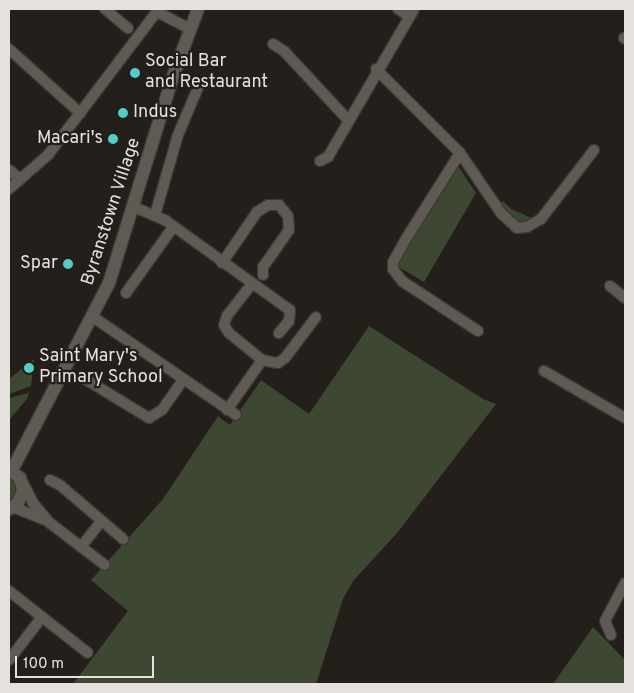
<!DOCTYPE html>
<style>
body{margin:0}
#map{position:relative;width:634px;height:693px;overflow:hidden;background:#241f1a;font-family:Overpass,sans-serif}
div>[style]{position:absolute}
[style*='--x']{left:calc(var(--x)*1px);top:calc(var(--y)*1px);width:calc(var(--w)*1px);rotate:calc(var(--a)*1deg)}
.green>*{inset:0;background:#3e4732}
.roads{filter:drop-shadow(1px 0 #3d3935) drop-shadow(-1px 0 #3d3935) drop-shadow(0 1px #3d3935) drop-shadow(0 -1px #3d3935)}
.minor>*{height:10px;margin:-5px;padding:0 5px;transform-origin:5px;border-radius:5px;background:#605a54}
.tertiary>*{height:12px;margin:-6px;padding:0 6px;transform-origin:6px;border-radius:6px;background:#605a54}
.dots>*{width:14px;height:14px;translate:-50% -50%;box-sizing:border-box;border:2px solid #241f1a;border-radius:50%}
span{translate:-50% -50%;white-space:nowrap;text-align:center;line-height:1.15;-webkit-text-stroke:4.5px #241f1a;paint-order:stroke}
.poi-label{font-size:18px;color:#e5e1dd}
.left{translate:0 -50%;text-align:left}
.right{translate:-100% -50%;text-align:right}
.street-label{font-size:18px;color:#e5e1dd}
.frame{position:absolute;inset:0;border:10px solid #e5e1dd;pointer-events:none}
.scale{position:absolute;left:15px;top:656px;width:139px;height:22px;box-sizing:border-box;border:2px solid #e5e1dd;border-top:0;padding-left:6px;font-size:15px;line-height:18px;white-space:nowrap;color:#e5e1dd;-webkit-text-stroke:4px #241f1a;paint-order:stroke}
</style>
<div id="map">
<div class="green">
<i style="clip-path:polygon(456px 163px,476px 193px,424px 282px,397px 266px)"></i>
<i style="clip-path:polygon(503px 201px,511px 209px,534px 219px,518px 224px,507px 214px,500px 203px)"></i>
<i style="clip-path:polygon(369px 326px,483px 399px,496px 404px,397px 533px,353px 581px,343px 599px,316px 684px,73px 684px,128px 611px,91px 580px,163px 499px,218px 416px,230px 425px,261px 380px,309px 414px)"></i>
<i style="clip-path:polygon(34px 359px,31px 386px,9px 394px,9px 379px)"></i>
<i style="clip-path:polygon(29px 393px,27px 399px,9px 420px,9px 398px)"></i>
<i style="clip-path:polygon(9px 474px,17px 486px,15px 496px,9px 502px)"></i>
<i style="clip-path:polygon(593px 627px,625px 660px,625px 684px,553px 684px)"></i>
</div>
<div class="roads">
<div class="minor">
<i style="--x:105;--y:9;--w:30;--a:40"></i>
<i style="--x:398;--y:9;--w:13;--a:32"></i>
<i style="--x:157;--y:12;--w:38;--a:27"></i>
<i style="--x:624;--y:38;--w:1;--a:45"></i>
<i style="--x:273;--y:44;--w:13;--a:32"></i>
<i style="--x:284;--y:51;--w:94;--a:47.2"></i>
<i style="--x:9;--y:49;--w:96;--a:42"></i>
<i style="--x:376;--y:69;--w:119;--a:45"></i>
<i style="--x:460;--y:153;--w:73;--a:55.7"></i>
<i style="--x:501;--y:213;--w:22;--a:43"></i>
<i style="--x:517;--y:228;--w:10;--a:-6"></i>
<i style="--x:527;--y:227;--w:16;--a:-30"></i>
<i style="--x:541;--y:219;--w:87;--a:-52.5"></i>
<i style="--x:460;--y:153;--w:99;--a:122.2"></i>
<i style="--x:407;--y:237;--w:29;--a:119"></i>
<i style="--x:393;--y:262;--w:7;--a:90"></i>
<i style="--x:393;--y:269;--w:15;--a:53"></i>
<i style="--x:402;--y:281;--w:91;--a:33.3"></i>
<i style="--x:320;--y:161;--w:9;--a:-27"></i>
<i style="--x:328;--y:157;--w:171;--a:-59.8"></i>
<i style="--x:9;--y:170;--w:14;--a:39"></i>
<i style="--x:9;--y:189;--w:52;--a:-41.1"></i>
<i style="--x:48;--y:155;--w:183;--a:-52.8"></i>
<i style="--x:134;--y:207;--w:34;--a:23"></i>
<i style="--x:165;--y:220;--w:154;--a:35.8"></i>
<i style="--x:290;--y:310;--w:11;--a:95"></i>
<i style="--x:289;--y:321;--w:16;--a:130"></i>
<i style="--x:155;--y:215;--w:83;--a:-74"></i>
<i style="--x:178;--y:135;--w:56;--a:-67.1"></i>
<i style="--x:222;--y:263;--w:62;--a:-55.5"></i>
<i style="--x:257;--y:212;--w:13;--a:-32"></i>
<i style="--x:268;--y:205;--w:11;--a:0"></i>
<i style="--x:279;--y:205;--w:14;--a:51"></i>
<i style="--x:288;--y:216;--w:14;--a:86"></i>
<i style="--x:289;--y:230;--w:45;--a:125.1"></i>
<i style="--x:263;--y:267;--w:8;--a:90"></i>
<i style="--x:251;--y:285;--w:39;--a:128"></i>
<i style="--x:227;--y:316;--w:9;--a:108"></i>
<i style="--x:224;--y:325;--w:9;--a:58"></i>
<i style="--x:229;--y:333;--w:43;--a:39.3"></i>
<i style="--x:262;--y:360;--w:16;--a:11"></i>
<i style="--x:278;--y:363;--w:9;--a:-36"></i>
<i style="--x:285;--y:358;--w:51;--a:-52.9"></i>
<i style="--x:610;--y:286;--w:19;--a:39"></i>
<i style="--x:126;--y:293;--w:81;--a:-54.5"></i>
<i style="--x:93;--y:317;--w:173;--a:34.4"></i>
<i style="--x:544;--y:371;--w:94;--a:30.1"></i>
<i style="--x:85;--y:379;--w:75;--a:31.4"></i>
<i style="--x:149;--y:418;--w:15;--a:-32"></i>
<i style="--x:162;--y:410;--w:35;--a:-55"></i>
<i style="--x:227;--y:410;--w:61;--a:-55"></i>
<i style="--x:50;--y:480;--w:11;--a:27"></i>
<i style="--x:60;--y:485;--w:83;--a:40.6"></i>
<i style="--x:23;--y:483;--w:22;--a:63"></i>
<i style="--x:33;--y:503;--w:26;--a:50"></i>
<i style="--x:50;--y:523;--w:69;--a:37.4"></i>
<i style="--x:13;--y:507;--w:37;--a:22"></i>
<i style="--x:81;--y:547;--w:33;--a:-52"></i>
<i style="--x:9;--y:591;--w:100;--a:38.1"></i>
<i style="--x:611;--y:635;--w:15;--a:-113"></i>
<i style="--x:605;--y:621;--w:43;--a:-62.2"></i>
<i style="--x:9;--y:660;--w:54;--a:-52.5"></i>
</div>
<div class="tertiary">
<i style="--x:9;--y:470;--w:14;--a:36"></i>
<i style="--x:20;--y:478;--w:12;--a:76"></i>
<i style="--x:23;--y:490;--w:14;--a:111"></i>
<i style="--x:18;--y:503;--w:11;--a:146"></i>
<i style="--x:12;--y:470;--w:211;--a:-62.6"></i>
<i style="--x:109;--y:283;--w:214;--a:-72.8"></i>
<i style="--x:172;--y:79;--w:75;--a:-69.6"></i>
</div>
</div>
<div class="dots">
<i style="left:135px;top:73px;background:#53cdc9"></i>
<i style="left:123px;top:113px;background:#53cdc9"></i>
<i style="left:113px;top:139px;background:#53cdc9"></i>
<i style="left:68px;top:264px;background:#53cdc9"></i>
<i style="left:29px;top:368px;background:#53cdc9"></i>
</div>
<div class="poi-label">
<span class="left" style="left:145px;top:73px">Social Bar<br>and Restaurant</span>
<span class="left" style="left:133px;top:113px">Indus</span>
<span class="right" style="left:103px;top:139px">Macari's</span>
<span class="right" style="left:58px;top:264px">Spar</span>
<span class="left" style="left:39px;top:368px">Saint Mary's<br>Primary School</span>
</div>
<div class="street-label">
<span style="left:112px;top:212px;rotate:-72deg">Byranstown Village</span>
</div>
<div class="frame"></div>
<div class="scale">100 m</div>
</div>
